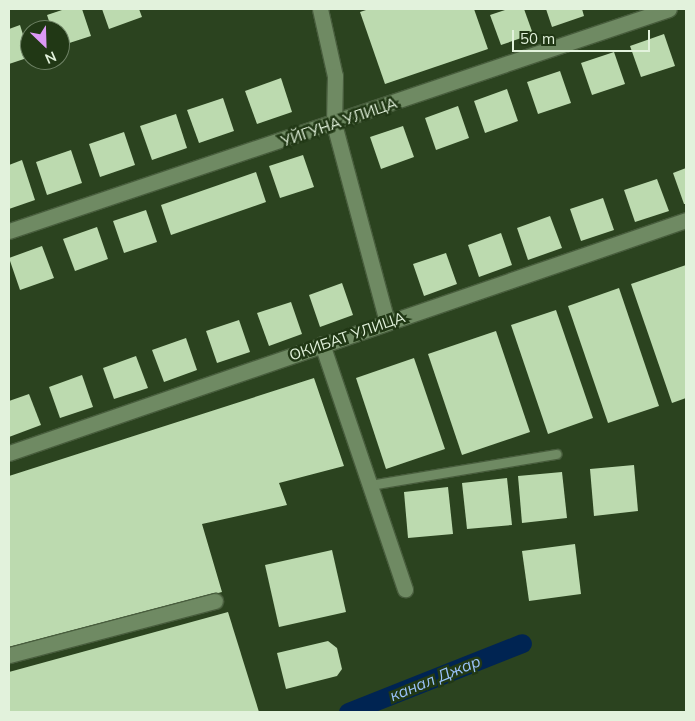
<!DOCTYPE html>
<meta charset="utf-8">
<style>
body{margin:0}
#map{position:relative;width:695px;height:721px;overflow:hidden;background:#2b431f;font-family:Mulish,sans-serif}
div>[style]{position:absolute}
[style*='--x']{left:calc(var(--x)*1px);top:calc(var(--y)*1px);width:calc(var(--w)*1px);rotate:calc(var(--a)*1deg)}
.canal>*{height:19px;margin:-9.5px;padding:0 9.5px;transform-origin:9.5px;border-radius:9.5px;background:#002452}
.building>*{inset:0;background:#bcdaaf}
.roads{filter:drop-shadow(1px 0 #485d3d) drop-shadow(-1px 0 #485d3d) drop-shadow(0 1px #485d3d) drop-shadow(0 -1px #485d3d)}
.lane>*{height:9px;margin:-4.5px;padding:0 4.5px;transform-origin:4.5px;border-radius:4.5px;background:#6f8a63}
.street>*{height:15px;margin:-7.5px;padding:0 7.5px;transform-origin:7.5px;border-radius:7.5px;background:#6f8a63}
span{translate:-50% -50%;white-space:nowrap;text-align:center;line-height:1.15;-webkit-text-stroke:5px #213815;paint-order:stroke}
.street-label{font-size:15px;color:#e2f2dc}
.water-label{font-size:16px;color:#9ac2f9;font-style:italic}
.frame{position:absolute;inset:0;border:10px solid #e2f2dc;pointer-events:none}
.north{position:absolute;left:20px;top:20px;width:50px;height:50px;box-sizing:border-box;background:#213815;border:1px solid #6e8265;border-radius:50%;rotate:156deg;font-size:14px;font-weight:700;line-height:20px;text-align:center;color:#e2f2dc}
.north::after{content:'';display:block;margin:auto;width:18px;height:22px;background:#dc99f5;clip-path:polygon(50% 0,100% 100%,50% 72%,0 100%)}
.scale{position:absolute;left:512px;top:30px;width:138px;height:22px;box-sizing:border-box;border:2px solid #e2f2dc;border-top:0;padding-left:6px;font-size:15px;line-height:18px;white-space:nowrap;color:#e2f2dc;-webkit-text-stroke:4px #213815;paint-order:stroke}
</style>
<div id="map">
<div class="canal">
<i style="--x:348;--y:712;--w:187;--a:-21.6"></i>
</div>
<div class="building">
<i style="clip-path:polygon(65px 9px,82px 9px,91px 36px,60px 46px,60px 30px,52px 30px,47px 15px)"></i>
<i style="clip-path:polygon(102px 9px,139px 9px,142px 17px,109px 29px)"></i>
<i style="clip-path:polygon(369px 9px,474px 9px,488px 49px,385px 84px,360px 12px)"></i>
<i style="clip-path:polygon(508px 9px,524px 9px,533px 34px,501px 45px,490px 15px)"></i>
<i style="clip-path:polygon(546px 9px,582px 9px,584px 16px,552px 27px)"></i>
<i style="clip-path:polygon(20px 25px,30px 57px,9px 64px,9px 29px)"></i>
<i style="clip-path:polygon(664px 34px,675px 66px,641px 77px,630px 46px)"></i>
<i style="clip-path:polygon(614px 52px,625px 84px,592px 95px,581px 63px)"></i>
<i style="clip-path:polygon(560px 71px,571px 103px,538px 114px,527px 82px)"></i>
<i style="clip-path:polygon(281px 78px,292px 112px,257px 124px,245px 91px)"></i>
<i style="clip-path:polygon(507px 89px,518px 121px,485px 133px,474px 101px)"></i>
<i style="clip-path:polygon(223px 98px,234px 131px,199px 143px,187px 110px)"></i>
<i style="clip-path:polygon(458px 106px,469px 138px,436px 150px,425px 118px)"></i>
<i style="clip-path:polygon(176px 114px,187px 148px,152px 160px,140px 126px)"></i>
<i style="clip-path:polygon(403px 126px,414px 157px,381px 169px,370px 137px)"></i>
<i style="clip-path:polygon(124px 132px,135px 165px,100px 177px,89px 144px)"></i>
<i style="clip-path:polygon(71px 150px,82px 183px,47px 195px,36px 162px)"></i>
<i style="clip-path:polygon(303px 155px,314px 187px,280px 198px,269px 166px)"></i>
<i style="clip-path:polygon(22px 160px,35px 200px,9px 209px,9px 165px)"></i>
<i style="clip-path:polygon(686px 168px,686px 204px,684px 204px,673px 173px)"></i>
<i style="clip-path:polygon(256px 172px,266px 202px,171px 235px,161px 205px)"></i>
<i style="clip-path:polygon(657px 179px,669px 211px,635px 222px,624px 190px)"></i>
<i style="clip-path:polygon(603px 198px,614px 230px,581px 241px,570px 209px)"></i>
<i style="clip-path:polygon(146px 210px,157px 242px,124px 253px,113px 221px)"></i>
<i style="clip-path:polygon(550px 216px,562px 248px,528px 260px,517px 228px)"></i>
<i style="clip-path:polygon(97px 227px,108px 259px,75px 271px,63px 239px)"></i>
<i style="clip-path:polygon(501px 233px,512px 265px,479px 277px,468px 245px)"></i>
<i style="clip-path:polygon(42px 246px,54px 278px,20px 290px,9px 258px)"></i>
<i style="clip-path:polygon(446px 253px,457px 284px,424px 296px,413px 264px)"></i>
<i style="clip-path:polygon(686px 265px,686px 398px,672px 403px,631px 284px)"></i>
<i style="clip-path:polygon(342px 283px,353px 315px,320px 327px,309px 295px)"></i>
<i style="clip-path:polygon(619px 288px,659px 406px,608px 423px,568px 306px)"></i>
<i style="clip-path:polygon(291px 302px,302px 334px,269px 346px,257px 313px)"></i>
<i style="clip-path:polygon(556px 310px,593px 418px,548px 434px,511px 325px)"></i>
<i style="clip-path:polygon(239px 320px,250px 352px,217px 363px,206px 331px)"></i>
<i style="clip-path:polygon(496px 331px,530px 432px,462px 455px,428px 354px)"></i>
<i style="clip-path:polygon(186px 338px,197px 370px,164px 382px,152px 350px)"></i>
<i style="clip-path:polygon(136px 356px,148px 388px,114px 399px,103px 368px)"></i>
<i style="clip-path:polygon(414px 358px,445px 449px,386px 469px,356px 378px)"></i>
<i style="clip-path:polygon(82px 375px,93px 407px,60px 418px,49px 387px)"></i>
<i style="clip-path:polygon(314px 378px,344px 466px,279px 483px,287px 505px,202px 524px,222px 592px,9px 648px,9px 476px)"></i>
<i style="clip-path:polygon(29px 394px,41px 425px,9px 437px,9px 401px)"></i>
<i style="clip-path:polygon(634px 465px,638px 511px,594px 516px,590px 469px)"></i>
<i style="clip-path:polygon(562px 472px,567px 518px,522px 523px,518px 476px)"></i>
<i style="clip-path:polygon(507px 478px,512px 525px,467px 529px,462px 483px)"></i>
<i style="clip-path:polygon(448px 487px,453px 534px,408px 538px,404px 492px)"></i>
<i style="clip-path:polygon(575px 544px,581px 594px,529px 601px,522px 551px)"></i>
<i style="clip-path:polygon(332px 550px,346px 612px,279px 627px,265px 565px)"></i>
<i style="clip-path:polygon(228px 612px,259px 712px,9px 712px,9px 672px)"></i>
<i style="clip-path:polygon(328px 641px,337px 648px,342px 669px,337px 676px,286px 689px,277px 653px)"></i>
</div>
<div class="roads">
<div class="lane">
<i style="--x:370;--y:485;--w:189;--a:-9.5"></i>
</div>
<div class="street">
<i style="--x:320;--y:9;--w:69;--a:77.4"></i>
<i style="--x:335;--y:76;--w:48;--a:91.2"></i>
<i style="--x:334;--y:124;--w:205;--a:75"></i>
<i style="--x:9;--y:231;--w:696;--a:-18.59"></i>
<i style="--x:322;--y:344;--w:259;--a:71.3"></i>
<i style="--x:9;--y:453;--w:716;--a:-18.99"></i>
<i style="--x:9;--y:655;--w:213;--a:-14.7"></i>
</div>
</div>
<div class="street-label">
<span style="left:339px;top:122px;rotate:-19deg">УЙГУНА УЛИЦА</span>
<span style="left:347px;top:336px;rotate:-19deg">ОКИБАТ УЛИЦА</span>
</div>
<div class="water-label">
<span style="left:435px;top:678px;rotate:-22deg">канал Джар</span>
</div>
<div class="frame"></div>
<div class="north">N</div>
<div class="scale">50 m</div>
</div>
